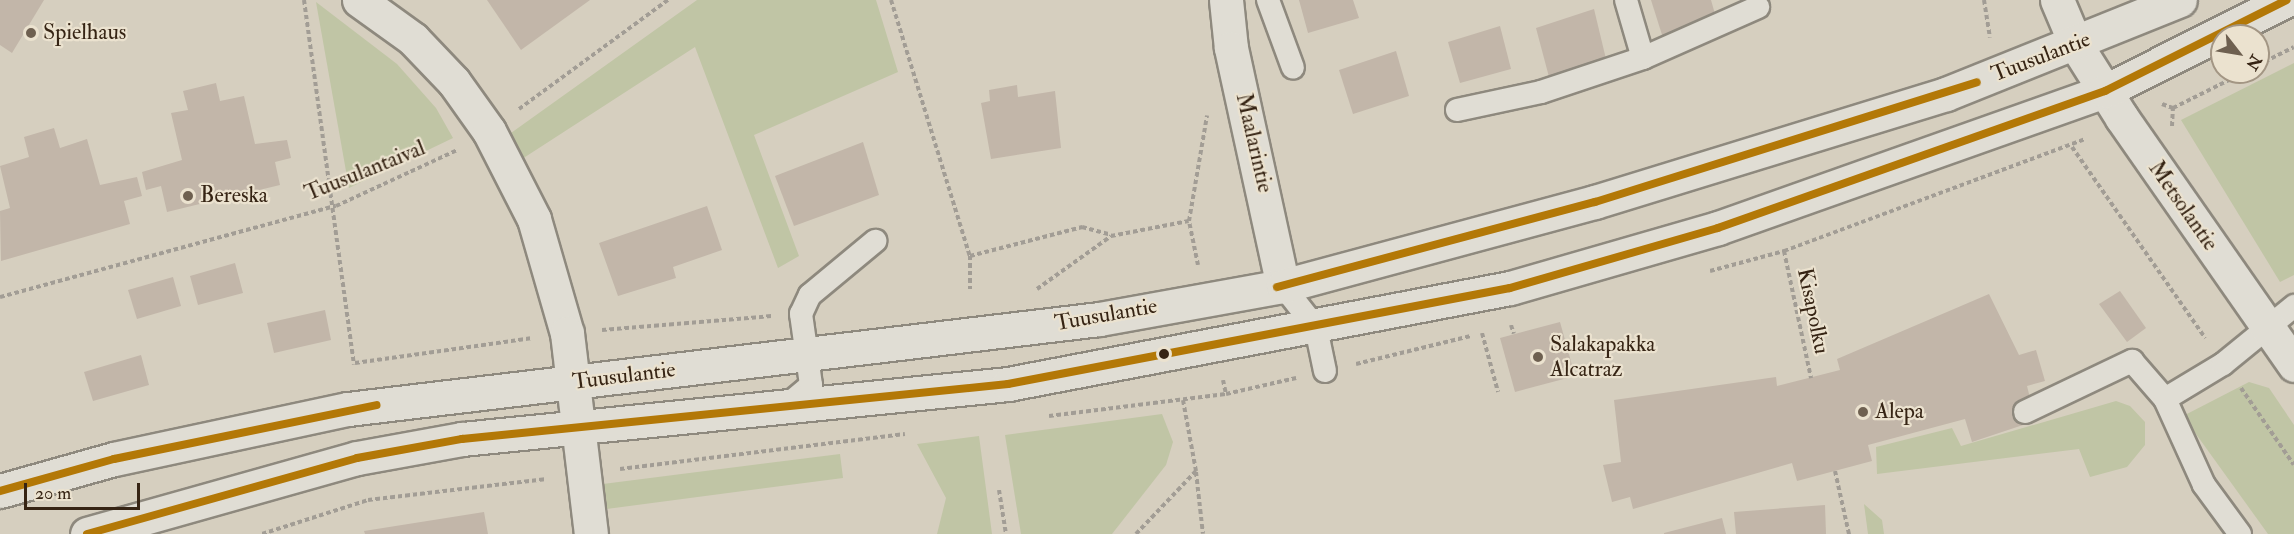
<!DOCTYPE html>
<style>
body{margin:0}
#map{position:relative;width:2294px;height:534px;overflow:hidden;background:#d6cfbf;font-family:"IM FELL Double Pica",serif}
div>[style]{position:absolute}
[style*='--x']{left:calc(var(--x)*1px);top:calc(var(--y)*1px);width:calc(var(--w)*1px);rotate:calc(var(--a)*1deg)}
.green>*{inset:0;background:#c0c5a5}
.building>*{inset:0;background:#c2b6a9}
.path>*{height:4px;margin-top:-2px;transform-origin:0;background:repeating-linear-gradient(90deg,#a29d95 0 4.5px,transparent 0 7.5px)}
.roads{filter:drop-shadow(2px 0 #8e897e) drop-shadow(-2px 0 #8e897e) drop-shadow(0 2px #8e897e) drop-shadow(0 -2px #8e897e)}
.service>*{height:22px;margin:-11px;padding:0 11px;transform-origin:11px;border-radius:11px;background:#e0ddd4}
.minor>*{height:33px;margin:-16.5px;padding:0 16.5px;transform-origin:16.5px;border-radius:16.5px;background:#e0ddd4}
.secondary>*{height:33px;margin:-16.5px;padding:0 16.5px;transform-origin:16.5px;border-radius:16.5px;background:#e0ddd4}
.bus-1>*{height:8px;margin:-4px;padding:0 4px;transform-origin:4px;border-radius:4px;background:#b37807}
.dots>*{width:16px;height:16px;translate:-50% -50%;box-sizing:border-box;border:3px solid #ebe2cf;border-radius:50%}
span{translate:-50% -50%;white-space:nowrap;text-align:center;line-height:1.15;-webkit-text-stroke:4.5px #ebe2cf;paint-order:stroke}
.poi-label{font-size:22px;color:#362414}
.left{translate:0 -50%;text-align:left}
.street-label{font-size:22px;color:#362414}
.north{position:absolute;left:2210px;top:24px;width:60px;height:60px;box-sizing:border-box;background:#ebe2cf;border:2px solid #a39684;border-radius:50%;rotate:121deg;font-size:16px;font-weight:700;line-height:24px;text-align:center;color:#362414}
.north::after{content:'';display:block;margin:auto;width:21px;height:27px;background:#6e6050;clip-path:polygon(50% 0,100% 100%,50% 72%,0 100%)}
.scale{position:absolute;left:24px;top:483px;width:116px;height:27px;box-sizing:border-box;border:3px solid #362414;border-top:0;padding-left:8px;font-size:18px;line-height:21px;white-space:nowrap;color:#362414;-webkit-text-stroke:4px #ebe2cf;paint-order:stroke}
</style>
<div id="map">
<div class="green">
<i style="clip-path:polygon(697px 0,876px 0,898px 72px,754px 135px,799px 256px,778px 268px,695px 47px,522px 159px,511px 133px)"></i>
<i style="clip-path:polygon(316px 2px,397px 64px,436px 108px,453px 138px,349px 188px)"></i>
<i style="clip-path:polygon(2294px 63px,2294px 275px,2280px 282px,2181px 120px)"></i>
<i style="clip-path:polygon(2249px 382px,2269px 388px,2294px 425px,2294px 534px,2268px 534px,2183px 416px)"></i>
<i style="clip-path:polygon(2116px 401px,2130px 406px,2145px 422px,2145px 445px,2127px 467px,2090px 477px,2079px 449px,1877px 474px,1876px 447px,1952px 428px,1961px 446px)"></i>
<i style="clip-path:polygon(1162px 414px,1173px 442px,1166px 465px,1112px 534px,1021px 534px,1005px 435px)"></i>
<i style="clip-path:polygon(979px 436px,992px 534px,937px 534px,946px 498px,917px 444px)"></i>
<i style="clip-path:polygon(840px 454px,843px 478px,599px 510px,595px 485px)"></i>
<i style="clip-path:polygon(1864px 504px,1882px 520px,1884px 534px,1868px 534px)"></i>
</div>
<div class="building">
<i style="clip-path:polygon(0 0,44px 0,12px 53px,0 45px)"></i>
<i style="clip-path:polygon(487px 0,590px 0,521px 50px)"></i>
<i style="clip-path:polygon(1299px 0,1353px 0,1359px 18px,1308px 33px)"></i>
<i style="clip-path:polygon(1651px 0,1711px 0,1717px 21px,1663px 38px)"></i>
<i style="clip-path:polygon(1594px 9px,1606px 59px,1549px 77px,1536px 28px)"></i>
<i style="clip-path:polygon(1500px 26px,1511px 69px,1460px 83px,1448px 42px)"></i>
<i style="clip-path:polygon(1396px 51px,1409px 96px,1353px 114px,1339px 70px)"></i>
<i style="clip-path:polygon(216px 83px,220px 101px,244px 96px,255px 144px,287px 140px,291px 158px,275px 162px,280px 185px,231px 197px,230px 190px,214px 193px,216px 200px,167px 212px,161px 186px,146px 190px,142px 172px,182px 160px,171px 113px,188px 110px,183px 91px)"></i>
<i style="clip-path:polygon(1017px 85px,1018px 97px,1055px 91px,1061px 148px,991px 159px,981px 103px,990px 101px,989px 90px)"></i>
<i style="clip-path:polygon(54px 128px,60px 148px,87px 139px,100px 185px,137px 177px,142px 196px,124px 201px,130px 224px,1px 261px,0 211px,10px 208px,0 166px,29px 157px,24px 137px)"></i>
<i style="clip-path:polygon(863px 142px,879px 195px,794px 226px,775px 176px)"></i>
<i style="clip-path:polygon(707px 206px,722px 250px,673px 267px,676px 278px,618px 296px,599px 243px)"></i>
<i style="clip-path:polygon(235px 263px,243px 293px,198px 305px,190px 276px)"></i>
<i style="clip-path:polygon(173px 277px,181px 306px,137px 319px,128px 290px)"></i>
<i style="clip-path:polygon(2120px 291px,2146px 328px,2127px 342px,2099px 304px)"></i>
<i style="clip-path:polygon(1989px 294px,2019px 355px,2036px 350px,2045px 381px,2027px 386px,2030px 398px,2022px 400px,2029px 423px,1972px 442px,1965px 419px,1868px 445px,1872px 461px,1797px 481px,1792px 463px,1633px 509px,1630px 497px,1612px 502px,1603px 465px,1621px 462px,1614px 400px,1776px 377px,1777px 386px,1840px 370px,1837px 359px)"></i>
<i style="clip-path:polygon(325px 310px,331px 340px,274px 353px,267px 323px)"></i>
<i style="clip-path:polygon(1560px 322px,1575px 376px,1515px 392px,1500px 338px)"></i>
<i style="clip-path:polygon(141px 355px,149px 385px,93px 401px,84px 372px)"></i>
<i style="clip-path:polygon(1825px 505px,1826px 534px,1736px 534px,1734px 512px)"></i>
<i style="clip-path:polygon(484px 512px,488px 534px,365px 534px,364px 531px)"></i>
<i style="clip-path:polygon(1722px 518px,1726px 534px,1664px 534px,1664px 533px)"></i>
</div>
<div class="path">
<i style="--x:304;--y:0;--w:368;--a:82.2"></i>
<i style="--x:891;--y:0;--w:268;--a:72.9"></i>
<i style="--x:970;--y:256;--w:33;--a:90"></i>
<i style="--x:1984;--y:0;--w:38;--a:81"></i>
<i style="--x:2258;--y:65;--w:40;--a:-26.6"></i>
<i style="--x:2162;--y:104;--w:12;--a:20"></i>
<i style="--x:2173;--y:108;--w:80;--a:-26.6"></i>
<i style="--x:519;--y:109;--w:185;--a:-36.2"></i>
<i style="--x:2172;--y:126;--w:18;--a:-87"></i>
<i style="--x:2072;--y:147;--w:233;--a:55.1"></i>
<i style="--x:1784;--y:251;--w:130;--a:78"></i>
<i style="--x:970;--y:256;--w:116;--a:-14.5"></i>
<i style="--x:1082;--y:227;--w:30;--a:15"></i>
<i style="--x:1198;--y:265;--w:45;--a:-101.6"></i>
<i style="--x:1189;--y:221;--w:107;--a:-80.3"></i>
<i style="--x:1710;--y:271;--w:77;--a:-15.1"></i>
<i style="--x:1784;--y:251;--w:321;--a:-20.4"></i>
<i style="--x:1037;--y:289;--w:91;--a:-35.6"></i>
<i style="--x:1111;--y:236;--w:79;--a:-10.9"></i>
<i style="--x:0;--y:297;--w:348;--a:-15.2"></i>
<i style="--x:336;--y:206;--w:133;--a:-24.8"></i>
<i style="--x:1511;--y:325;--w:9;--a:72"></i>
<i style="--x:602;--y:330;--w:170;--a:-4.7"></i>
<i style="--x:1482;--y:333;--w:61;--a:74.8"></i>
<i style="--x:355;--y:363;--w:179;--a:-8"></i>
<i style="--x:1356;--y:364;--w:118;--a:-13.7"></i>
<i style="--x:1223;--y:380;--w:14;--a:78"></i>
<i style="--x:2241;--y:388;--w:93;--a:55.5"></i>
<i style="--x:1049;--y:416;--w:178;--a:-7.1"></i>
<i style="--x:1226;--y:394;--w:72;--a:-12.9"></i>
<i style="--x:620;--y:469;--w:287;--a:-7"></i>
<i style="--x:1835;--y:471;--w:65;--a:77.5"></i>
<i style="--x:1196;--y:472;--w:62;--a:83.6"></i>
<i style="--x:999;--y:490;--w:45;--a:81"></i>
<i style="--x:262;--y:534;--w:111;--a:-17.8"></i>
<i style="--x:368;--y:500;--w:180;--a:-6.7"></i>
<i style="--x:1136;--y:534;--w:87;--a:-46.4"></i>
<i style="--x:1196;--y:471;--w:72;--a:-100.4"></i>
</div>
<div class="roads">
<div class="service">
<i style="--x:1268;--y:0;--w:72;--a:69.8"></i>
<i style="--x:1626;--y:0;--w:60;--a:73.7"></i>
<i style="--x:1643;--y:58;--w:126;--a:-23.9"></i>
<i style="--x:1457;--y:110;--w:86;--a:-12.1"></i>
<i style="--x:1541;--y:92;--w:108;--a:-18.4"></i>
<i style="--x:1283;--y:286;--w:53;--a:51.8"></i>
<i style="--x:1316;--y:328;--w:44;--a:78.2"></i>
<i style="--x:785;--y:407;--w:34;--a:-40"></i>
<i style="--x:811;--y:385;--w:72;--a:-98"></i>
<i style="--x:801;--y:314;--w:21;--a:-65"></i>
<i style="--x:810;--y:295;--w:85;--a:-39.7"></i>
<i style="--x:2025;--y:412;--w:119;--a:-25.5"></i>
<i style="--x:2132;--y:361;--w:50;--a:49"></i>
<i style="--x:2240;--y:534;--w:61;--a:-126.3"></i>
<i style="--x:2204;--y:485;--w:94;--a:-114.4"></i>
<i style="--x:2165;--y:399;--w:68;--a:-31.1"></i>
<i style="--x:2223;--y:364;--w:92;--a:-39.2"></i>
</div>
<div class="minor">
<i style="--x:359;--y:0;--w:67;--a:35.8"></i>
<i style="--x:413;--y:39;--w:59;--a:46.4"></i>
<i style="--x:454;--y:82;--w:60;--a:54.5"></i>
<i style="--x:489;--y:131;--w:99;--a:62.9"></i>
<i style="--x:534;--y:219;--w:119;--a:73.9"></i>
<i style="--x:567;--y:333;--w:202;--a:83.2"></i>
<i style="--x:1226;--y:0;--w:48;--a:84.1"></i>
<i style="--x:1231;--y:48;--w:244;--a:77.7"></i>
<i style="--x:2057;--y:0;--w:49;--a:67.1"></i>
<i style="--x:2076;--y:45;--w:86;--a:57.8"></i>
<i style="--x:2122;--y:118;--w:301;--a:55.1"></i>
</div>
<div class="secondary">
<i style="--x:0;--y:491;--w:118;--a:-15.7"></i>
<i style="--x:114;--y:459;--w:239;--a:-12.1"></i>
<i style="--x:348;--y:409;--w:756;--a:-6.83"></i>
<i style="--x:1099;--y:319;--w:187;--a:-10.2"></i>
<i style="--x:1283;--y:286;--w:323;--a:-15.1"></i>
<i style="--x:1595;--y:202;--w:367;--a:-17.1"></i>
<i style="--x:1946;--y:94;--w:252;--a:-21.9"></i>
<i style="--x:87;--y:534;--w:280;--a:-15.7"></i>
<i style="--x:357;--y:458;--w:107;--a:-10.3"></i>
<i style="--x:462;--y:439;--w:549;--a:-5.75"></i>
<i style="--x:1008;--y:384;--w:511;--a:-10.83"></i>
<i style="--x:1510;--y:288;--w:216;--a:-16.1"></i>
<i style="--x:1718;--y:228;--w:411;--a:-19.5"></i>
<i style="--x:2105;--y:91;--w:203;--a:-26.6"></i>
</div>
</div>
<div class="bus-1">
<i style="--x:1277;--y:287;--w:329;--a:-15"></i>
<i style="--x:1595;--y:202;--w:400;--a:-17.4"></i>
<i style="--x:0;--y:491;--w:118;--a:-15.7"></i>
<i style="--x:114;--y:459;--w:268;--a:-11.6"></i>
<i style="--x:87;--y:534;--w:280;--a:-15.7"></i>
<i style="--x:357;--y:458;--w:107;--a:-10.3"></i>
<i style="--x:462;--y:439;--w:549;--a:-5.75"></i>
<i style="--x:1008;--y:384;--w:511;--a:-10.83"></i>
<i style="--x:1510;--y:288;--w:216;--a:-16.1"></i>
<i style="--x:1718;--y:228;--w:411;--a:-19.5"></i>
<i style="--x:2105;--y:91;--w:203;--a:-26.6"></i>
</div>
<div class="dots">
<i style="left:31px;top:33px;background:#6e6050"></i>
<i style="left:188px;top:196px;background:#6e6050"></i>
<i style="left:1164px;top:354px;background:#362414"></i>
<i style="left:1538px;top:357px;background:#6e6050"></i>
<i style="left:1863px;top:412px;background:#6e6050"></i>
</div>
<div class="poi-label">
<span class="left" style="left:43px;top:33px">Spielhaus</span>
<span class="left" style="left:200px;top:196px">Bereska</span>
<span class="left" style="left:1550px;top:357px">Salakapakka<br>Alcatraz</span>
<span class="left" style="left:1875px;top:412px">Alepa</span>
</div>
<div class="street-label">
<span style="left:2041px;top:57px;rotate:-21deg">Tuusulantie</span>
<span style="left:1254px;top:143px;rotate:77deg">Maalarintie</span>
<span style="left:365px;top:171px;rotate:-22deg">Tuusulantaival</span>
<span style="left:2183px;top:206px;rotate:55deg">Metsolantie</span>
<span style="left:1813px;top:311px;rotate:78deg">Kisapolku</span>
<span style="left:1106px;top:315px;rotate:-10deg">Tuusulantie</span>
<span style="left:624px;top:376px;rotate:-7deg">Tuusulantie</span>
</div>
<div class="north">N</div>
<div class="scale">20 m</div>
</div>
